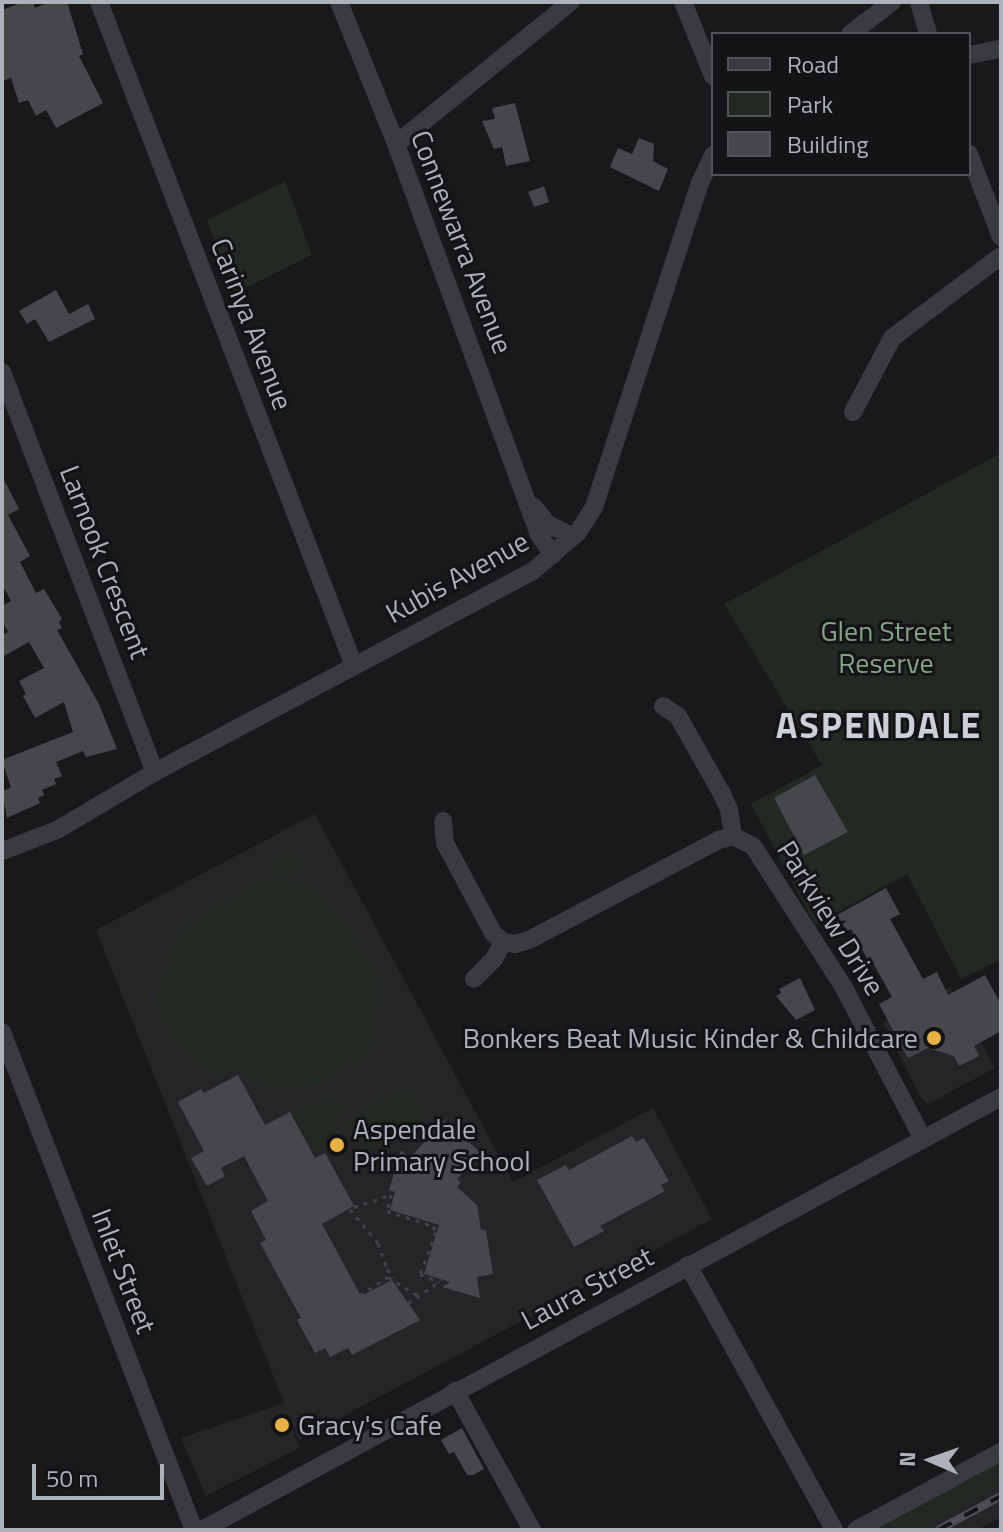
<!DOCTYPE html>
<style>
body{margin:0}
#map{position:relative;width:1003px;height:1532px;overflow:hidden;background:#19191b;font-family:"Titillium Web",sans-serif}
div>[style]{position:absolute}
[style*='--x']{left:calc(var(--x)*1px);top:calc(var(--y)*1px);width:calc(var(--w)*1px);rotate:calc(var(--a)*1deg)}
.built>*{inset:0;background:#252528}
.green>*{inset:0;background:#212922}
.building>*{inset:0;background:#46474b}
.path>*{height:3px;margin-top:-1.5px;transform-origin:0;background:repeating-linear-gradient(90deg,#414247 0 4px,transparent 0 10px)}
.minor>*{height:18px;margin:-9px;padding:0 9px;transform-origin:9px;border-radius:9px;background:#3a3b40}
.rail>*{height:8px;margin-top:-4px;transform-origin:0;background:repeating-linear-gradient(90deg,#141416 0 15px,#4e5055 0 30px);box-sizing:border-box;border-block:2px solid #4e5055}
.dots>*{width:22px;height:22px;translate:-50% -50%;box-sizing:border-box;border:4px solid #141416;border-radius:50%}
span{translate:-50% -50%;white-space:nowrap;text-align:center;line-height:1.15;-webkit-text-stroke:6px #141416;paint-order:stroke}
.street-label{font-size:28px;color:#acb1ba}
.park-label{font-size:28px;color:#85a486}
.poi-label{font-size:28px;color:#acb1ba}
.right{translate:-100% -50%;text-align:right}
.left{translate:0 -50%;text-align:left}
.district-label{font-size:36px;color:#cdd0d6;font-weight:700;letter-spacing:2px}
.frame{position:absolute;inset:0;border:4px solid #acb1ba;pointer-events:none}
.legend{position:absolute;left:711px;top:32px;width:260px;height:144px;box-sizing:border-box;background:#141416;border:2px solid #515358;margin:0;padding:10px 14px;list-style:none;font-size:24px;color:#acb1ba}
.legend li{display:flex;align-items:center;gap:16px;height:40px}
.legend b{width:40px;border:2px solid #515358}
.north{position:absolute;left:891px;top:1420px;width:80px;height:80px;-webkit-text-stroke:6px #141416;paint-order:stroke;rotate:272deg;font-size:22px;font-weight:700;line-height:32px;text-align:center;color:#acb1ba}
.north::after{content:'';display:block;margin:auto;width:28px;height:36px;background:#acb1ba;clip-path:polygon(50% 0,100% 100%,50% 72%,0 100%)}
.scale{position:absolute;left:32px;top:1464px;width:132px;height:36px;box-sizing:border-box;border:4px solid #acb1ba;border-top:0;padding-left:10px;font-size:24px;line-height:28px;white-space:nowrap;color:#acb1ba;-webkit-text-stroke:6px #141416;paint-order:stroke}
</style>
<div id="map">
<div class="built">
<i style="clip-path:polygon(315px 814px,513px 1182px,653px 1108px,712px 1219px,299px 1440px,288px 1415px,299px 1448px,206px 1496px,181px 1438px,284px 1403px,96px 930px)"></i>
<i style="clip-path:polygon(950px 987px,995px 1068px,928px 1104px,922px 1100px,883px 1023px)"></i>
<i style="clip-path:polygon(1001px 1485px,1001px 1517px,977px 1530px,922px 1530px)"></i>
</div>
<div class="green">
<i style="clip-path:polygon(285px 181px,312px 255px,234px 294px,207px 220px)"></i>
<i style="clip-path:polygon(1001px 453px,1001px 959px,961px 979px,907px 874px,815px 925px,751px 804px,822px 765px,724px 604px)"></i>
<i style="clip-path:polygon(294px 849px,302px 864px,300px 874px,274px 876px,268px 864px)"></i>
<i style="clip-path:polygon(263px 877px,304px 884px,326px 898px,380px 973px,382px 996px,372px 1052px,324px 1082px,279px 1090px,249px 1083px,240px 1069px,223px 1077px,192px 1063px,174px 1043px,159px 1017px,155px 996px,175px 938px,191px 920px)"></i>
<i style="clip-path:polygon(408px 1083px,428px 1118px,363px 1156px,343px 1121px)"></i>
<i style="clip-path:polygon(336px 1097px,345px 1112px,335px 1118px,345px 1136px,314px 1154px,291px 1111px)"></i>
<i style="clip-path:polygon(1001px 1461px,1001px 1485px,922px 1530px,876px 1530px)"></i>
</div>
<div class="building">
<i style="clip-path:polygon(23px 2px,33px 2px,35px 8px,50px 2px,67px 2px,83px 54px,79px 56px,103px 103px,56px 128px,46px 110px,36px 116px,28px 100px,19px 103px,11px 78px,2px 81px,2px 10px)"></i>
<i style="clip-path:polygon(515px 103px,530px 161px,506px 166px,502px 147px,494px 149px,482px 121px,495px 119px,492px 108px)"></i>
<i style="clip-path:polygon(639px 138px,654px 144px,653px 161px,668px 169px,659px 191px,610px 167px,618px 148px,632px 154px)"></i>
<i style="clip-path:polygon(544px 186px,549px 202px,534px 207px,528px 192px)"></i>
<i style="clip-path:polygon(56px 290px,69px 314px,88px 304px,95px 319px,49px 342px,35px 319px,27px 324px,19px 311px)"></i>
<i style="clip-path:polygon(2px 476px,19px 509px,8px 515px,30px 556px,20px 562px,36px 593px,44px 589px,62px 619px,59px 622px,62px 628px,57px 630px,99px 704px,117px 749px,86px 757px,83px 751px,56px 762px,62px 776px,54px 779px,56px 784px,42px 790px,44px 795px,38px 798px,40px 803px,7px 818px,2px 791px,11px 788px,2px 760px,73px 732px,64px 702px,35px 718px,23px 696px,26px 694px,19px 681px,44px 668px,29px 642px,2px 657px,2px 635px,8px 632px,2px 621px,2px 606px,11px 601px,2px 584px)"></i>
<i style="clip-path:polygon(815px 775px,848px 832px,804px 855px,774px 798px)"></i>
<i style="clip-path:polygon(886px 888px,900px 914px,890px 919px,923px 979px,937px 972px,948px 995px,985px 975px,1001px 1004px,1001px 1031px,974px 1046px,979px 1056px,959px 1066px,954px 1056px,928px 1048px,908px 1058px,879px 1004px,892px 997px,872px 961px,869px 962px,851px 929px,846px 931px,837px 915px)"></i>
<i style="clip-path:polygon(800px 978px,815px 1010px,796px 1020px,776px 996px,781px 993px,779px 989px)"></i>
<i style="clip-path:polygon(238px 1075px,265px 1125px,290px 1112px,315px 1158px,325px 1153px,354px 1206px,322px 1224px,361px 1296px,392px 1280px,420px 1320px,352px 1355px,348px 1348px,330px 1357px,325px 1348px,315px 1353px,297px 1320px,301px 1318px,260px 1243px,266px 1240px,251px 1211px,268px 1201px,244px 1156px,221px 1168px,225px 1176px,207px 1186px,191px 1158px,204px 1151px,178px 1102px,201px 1089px,204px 1093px)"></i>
<i style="clip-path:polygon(444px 1120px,481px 1153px,457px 1179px,461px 1182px,457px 1187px,477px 1205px,481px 1230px,486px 1230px,493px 1274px,477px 1277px,480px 1298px,442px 1287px,450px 1282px,424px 1274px,439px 1225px,390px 1210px,395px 1192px,389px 1190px,401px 1150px,410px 1158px)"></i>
<i style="clip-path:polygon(632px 1136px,636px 1142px,644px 1138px,669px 1181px,661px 1185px,665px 1191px,600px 1226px,604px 1231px,574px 1247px,537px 1180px,566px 1165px,569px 1170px)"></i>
<i style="clip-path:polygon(462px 1428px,484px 1469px,473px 1475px,467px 1475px,454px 1452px,449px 1454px,441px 1440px)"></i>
</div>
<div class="path">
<i style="--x:354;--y:1207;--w:39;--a:-19"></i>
<i style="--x:391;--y:1194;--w:17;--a:103"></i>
<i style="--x:387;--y:1211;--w:48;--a:18.1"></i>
<i style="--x:433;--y:1226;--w:7;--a:63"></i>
<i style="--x:436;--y:1232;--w:45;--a:110.9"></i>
<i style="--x:420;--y:1274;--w:21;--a:23"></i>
<i style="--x:350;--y:1209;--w:44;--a:50.5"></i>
<i style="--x:378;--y:1243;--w:28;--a:71"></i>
<i style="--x:387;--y:1269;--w:11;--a:52"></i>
<i style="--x:360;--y:1295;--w:33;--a:-33"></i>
<i style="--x:388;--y:1277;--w:36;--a:32"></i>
<i style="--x:408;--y:1303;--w:41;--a:-34.1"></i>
</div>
<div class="minor">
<i style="--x:99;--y:2;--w:711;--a:68.99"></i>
<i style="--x:339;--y:2;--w:153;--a:68.1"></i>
<i style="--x:396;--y:144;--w:416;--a:69.9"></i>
<i style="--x:539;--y:535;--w:24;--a:55"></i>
<i style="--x:683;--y:2;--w:80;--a:67.9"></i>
<i style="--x:919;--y:2;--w:33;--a:74"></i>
<i style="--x:850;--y:34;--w:53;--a:-37.3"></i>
<i style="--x:969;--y:55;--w:33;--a:-11"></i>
<i style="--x:396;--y:144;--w:225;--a:-39.1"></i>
<i style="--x:969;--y:154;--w:89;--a:68.9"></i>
<i style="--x:2;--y:372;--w:428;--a:69.1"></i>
<i style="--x:853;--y:412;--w:84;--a:-62.2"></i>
<i style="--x:892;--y:338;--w:136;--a:-37"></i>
<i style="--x:534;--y:507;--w:22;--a:51"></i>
<i style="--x:548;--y:524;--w:28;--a:27"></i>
<i style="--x:663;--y:706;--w:18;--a:34"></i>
<i style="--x:678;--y:716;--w:90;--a:60.6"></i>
<i style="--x:722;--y:794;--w:17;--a:66"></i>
<i style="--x:729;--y:810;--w:26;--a:81"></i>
<i style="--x:443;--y:821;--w:22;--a:85"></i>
<i style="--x:445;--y:843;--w:102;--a:61.9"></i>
<i style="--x:493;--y:933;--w:13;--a:42"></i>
<i style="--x:2;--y:851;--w:59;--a:-20.9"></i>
<i style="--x:57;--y:830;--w:114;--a:-30.6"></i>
<i style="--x:155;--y:772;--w:428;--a:-28"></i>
<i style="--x:533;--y:571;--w:60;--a:-40.9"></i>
<i style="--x:578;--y:532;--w:30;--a:-57"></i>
<i style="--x:594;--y:507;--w:341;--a:-71.9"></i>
<i style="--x:700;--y:183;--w:31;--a:-65"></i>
<i style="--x:474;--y:979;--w:28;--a:-45"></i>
<i style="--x:494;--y:959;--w:19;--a:-62"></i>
<i style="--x:503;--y:942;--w:12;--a:9"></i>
<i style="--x:515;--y:944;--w:15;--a:-16"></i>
<i style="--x:529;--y:940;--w:215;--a:-27.8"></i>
<i style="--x:719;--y:840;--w:15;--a:-16"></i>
<i style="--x:733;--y:836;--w:22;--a:27"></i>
<i style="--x:753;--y:846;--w:169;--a:57.3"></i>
<i style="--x:844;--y:988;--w:170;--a:62.4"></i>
<i style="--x:2;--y:1032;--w:534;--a:68.92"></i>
<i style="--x:688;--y:1265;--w:303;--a:61.1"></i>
<i style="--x:455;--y:1391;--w:159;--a:61"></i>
<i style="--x:202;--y:1530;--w:909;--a:-28.45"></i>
<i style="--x:856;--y:1530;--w:165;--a:-28.3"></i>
</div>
<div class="rail">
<i style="--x:938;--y:1530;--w:72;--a:-28.4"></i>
</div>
<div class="dots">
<i style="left:934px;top:1038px;background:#e9b044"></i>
<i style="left:337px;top:1145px;background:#e9b044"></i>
<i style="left:282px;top:1425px;background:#e9b044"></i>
</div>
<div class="street-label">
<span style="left:462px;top:242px;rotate:69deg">Connewarra Avenue</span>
<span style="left:252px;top:324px;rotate:69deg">Carinya Avenue</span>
<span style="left:105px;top:562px;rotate:69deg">Larnook Crescent</span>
<span style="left:457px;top:577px;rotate:-29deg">Kubis Avenue</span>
<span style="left:831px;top:918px;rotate:58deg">Parkview Drive</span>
<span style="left:124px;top:1271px;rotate:69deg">Inlet Street</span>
<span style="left:587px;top:1288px;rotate:-28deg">Laura Street</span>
</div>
<div class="park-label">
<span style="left:886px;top:647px">Glen Street<br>Reserve</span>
</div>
<div class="poi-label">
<span class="right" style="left:918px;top:1038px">Bonkers Beat Music Kinder &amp; Childcare</span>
<span class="left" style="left:353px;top:1145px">Aspendale<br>Primary School</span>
<span class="left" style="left:298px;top:1425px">Gracy's Cafe</span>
</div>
<div class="district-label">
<span style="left:879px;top:725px">ASPENDALE</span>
</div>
<div class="frame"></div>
<ul class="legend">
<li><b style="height:10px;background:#3a3b40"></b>Road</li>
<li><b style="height:22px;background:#212922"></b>Park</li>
<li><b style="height:22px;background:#46474b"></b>Building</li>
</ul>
<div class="north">N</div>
<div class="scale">50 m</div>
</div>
